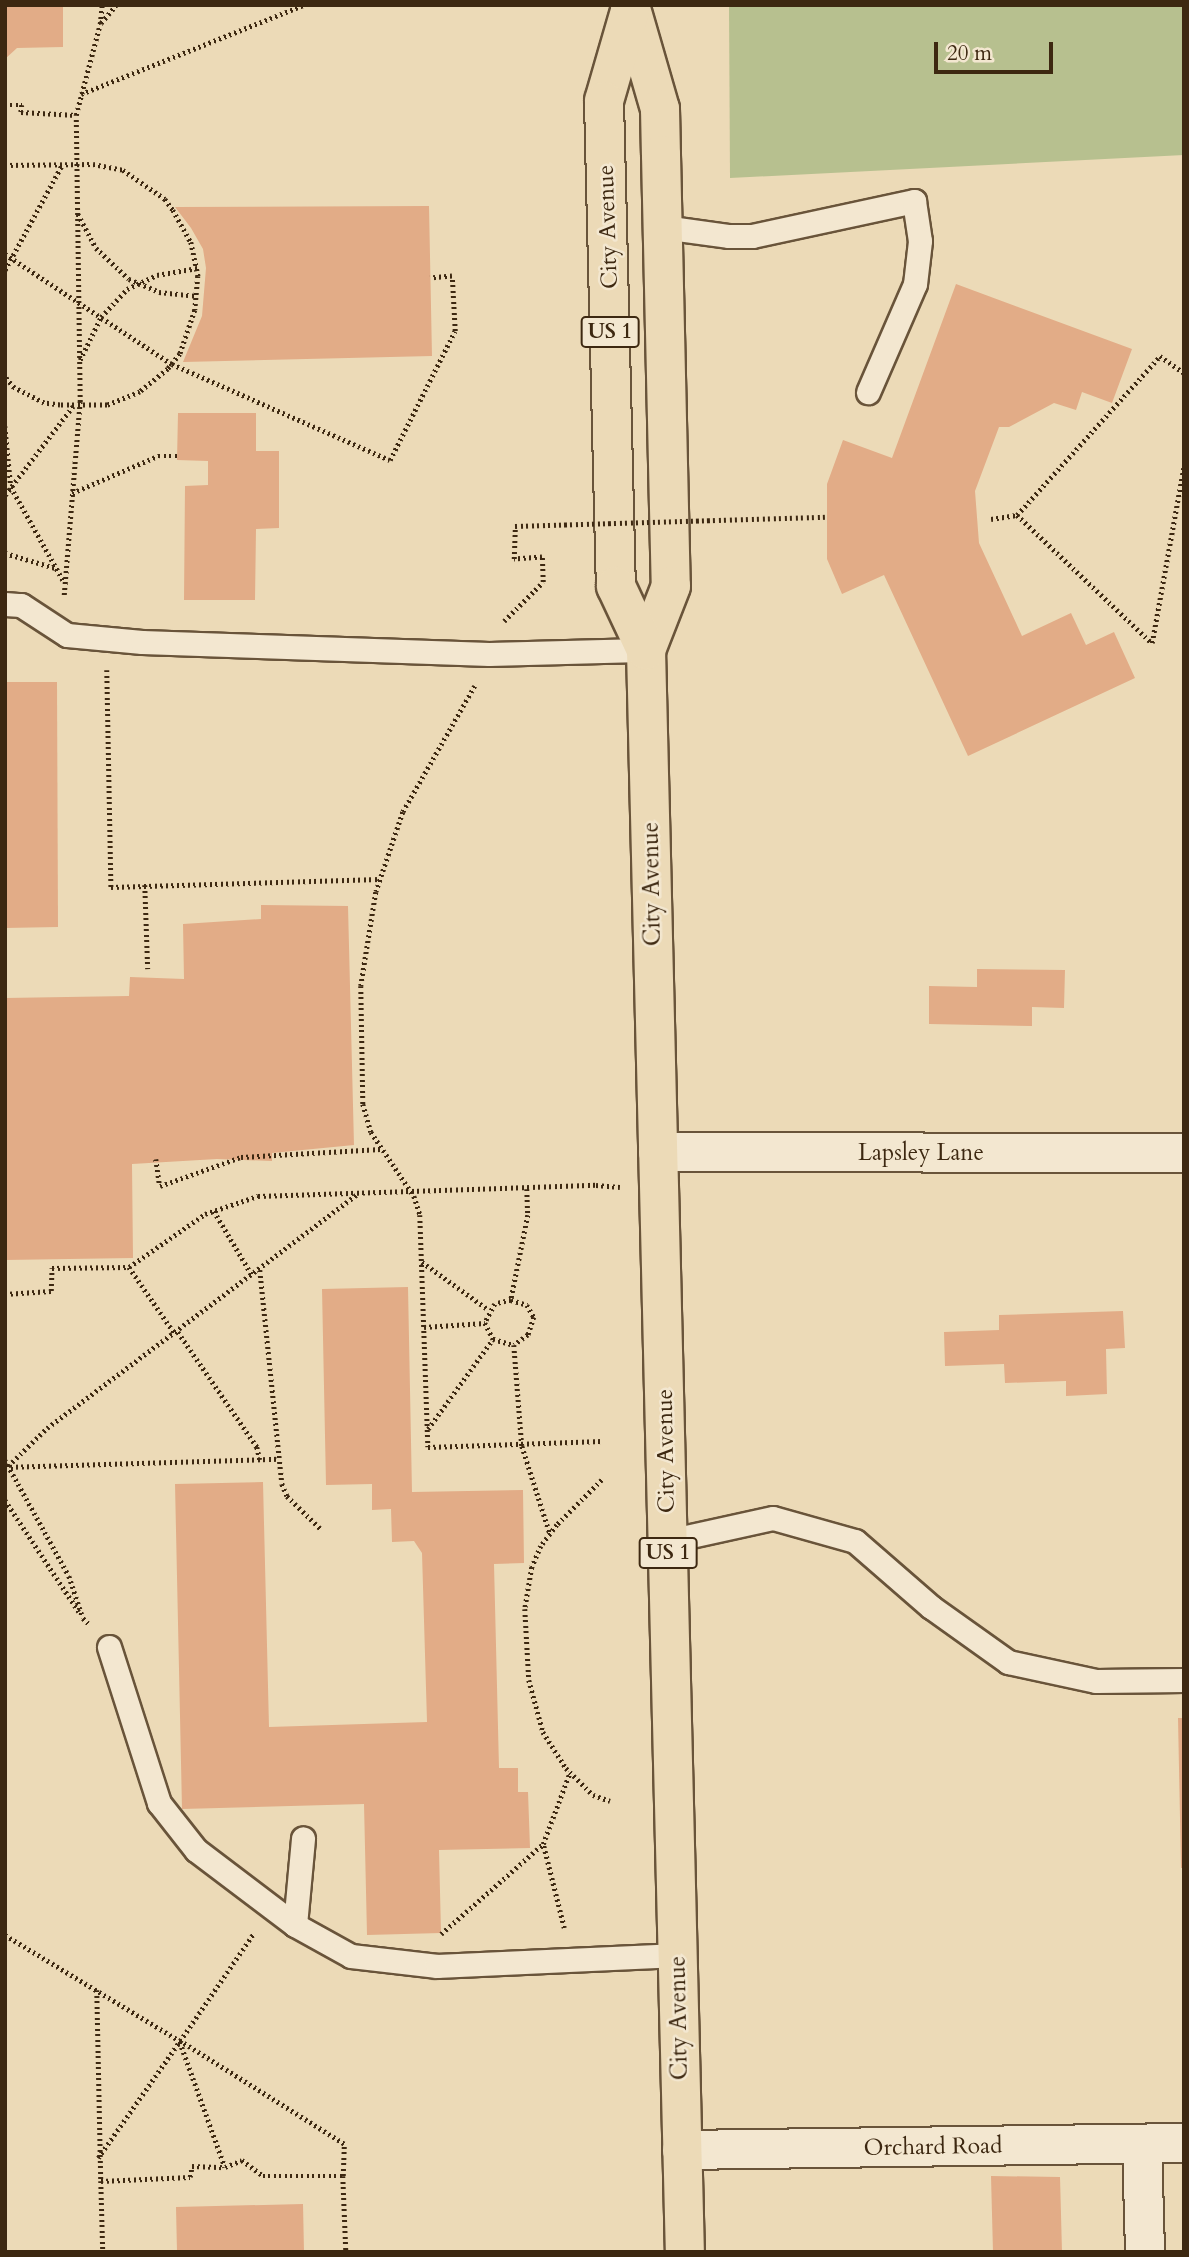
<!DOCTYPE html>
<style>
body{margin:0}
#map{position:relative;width:1189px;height:2257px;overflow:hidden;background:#ecdab7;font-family:Cardo,serif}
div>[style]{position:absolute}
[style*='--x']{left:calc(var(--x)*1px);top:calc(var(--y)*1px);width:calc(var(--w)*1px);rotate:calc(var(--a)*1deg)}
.green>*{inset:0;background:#b7c08f}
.building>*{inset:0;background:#e2ac87}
.path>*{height:4.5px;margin-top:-2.25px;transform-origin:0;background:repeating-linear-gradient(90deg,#3d2811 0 2px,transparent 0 5.5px)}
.roads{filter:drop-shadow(2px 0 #69543a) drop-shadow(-2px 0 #69543a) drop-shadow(0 2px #69543a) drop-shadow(0 -2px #69543a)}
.lane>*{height:23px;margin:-11.5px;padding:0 11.5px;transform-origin:11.5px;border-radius:11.5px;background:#f3e7d0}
.street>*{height:38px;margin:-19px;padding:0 19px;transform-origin:19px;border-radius:19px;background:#f3e7d0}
.highway>*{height:38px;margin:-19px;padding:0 19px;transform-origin:19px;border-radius:19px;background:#ecdab7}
.path-bridge>*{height:4.5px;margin-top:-2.25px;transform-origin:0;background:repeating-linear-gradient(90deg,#3d2811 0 2px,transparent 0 5.5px)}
span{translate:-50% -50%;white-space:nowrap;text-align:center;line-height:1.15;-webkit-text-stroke:5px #f3e7d0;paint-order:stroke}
.shield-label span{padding:2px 5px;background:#f3e7d0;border:2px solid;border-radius:5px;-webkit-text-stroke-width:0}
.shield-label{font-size:21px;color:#3d2811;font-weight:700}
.street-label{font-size:23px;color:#3d2811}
.frame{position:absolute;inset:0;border:7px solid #3d2811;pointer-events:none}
.scale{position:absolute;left:934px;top:42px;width:119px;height:32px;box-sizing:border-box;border:4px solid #3d2811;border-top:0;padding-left:9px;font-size:21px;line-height:24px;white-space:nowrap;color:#3d2811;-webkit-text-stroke:5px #f3e7d0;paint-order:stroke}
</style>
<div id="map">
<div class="green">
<i style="clip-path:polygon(729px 5px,1184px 5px,1184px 155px,730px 178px)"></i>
</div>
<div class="building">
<i style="clip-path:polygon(5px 5px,63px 5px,63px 47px,17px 48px,5px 59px)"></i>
<i style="clip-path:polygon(429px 206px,432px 356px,183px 362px,202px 316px,206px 268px,203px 249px,191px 228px,175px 207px)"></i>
<i style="clip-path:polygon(956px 284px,1132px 349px,1112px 403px,1082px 392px,1076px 410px,1054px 403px,1009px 427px,999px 427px,975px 491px,979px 543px,1022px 636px,1071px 613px,1086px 645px,1114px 632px,1135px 678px,968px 756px,884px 575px,842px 594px,827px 559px,827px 484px,843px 440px,892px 458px)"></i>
<i style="clip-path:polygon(178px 413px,256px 413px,256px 451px,279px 451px,279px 528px,256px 529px,255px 600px,184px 600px,185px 486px,208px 485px,208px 461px,177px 460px)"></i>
<i style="clip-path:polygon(5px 682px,57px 682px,58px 927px,5px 928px)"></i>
<i style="clip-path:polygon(261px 905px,348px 906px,354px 1145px,272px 1153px,272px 1161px,217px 1159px,132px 1164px,133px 1258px,5px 1260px,5px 998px,129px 996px,130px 977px,184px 979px,183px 924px,261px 919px)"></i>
<i style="clip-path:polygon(977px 969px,1065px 970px,1064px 1008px,1032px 1007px,1032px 1026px,929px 1024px,929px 986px,977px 987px)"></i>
<i style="clip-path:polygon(408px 1287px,412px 1492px,523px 1490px,524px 1563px,494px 1564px,499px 1768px,518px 1768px,518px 1792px,528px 1792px,530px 1848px,439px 1850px,441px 1933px,367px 1935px,364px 1804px,182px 1809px,175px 1484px,263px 1482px,269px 1727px,427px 1722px,422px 1553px,414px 1541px,392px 1542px,391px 1509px,372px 1510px,372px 1484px,326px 1485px,322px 1289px)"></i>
<i style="clip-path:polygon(1123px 1311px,1125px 1348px,1106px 1349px,1107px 1394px,1066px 1396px,1066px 1381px,1005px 1383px,1004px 1364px,945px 1366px,944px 1332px,999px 1330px,999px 1315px)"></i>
<i style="clip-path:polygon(1178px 1718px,1184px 1718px,1184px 1868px,1181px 1868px)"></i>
<i style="clip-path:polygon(991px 2176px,1060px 2177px,1062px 2252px,993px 2252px)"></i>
<i style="clip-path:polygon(303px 2204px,304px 2252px,177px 2252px,176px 2207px)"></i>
</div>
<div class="path">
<i style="--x:101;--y:23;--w:23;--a:-50"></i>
<i style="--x:81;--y:94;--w:239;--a:-21.8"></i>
<i style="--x:5;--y:105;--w:17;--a:0"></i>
<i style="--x:22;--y:105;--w:7;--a:98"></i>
<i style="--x:21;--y:112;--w:55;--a:3.1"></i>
<i style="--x:5;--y:165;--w:88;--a:-0.7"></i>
<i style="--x:93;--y:164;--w:31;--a:11"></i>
<i style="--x:123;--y:170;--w:51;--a:34.6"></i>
<i style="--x:165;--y:199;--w:14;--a:54"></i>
<i style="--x:173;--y:210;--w:37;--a:61"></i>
<i style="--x:191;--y:242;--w:35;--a:78"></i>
<i style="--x:198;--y:276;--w:34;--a:95"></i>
<i style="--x:195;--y:310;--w:46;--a:108.8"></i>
<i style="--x:180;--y:354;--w:19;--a:129"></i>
<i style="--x:168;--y:369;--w:36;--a:141"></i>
<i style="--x:140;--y:392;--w:35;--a:158"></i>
<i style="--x:107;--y:405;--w:47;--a:180"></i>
<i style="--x:60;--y:405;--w:16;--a:-173"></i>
<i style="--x:44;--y:403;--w:34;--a:-153"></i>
<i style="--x:14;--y:388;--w:14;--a:-129"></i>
<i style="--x:78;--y:214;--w:38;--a:62"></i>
<i style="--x:96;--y:248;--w:45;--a:43.2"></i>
<i style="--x:129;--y:279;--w:33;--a:23"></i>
<i style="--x:159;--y:292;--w:37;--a:6"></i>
<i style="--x:5;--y:254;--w:200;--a:33.4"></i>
<i style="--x:172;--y:364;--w:238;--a:23.8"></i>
<i style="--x:390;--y:460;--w:144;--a:-63.3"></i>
<i style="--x:455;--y:331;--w:55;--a:-93.1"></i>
<i style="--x:452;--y:276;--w:22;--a:175"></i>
<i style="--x:5;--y:270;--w:119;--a:-61.5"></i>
<i style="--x:80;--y:360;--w:48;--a:-64"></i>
<i style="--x:101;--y:317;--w:38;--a:-47"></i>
<i style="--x:127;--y:289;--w:33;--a:-25"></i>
<i style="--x:157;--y:275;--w:41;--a:-9.9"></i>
<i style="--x:5;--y:426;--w:61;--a:84.4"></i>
<i style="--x:11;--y:487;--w:109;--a:60.8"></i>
<i style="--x:72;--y:493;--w:94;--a:-23.3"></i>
<i style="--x:158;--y:456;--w:20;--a:0"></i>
<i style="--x:5;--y:495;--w:112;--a:-52.6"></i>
<i style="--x:1017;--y:515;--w:186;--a:43.5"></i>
<i style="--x:1152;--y:643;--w:181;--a:-79.8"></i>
<i style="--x:991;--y:519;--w:26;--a:-9"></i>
<i style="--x:1017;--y:515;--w:214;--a:-48"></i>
<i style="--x:1160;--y:356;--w:29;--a:35"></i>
<i style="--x:5;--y:553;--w:52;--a:16.7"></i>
<i style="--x:64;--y:595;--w:194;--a:-85.3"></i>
<i style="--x:80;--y:402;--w:287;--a:-90.8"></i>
<i style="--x:76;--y:115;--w:94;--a:-75.2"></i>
<i style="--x:100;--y:24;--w:19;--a:-84"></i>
<i style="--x:504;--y:621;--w:55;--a:-45"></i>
<i style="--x:543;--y:582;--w:25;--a:-92"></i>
<i style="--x:542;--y:557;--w:28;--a:176"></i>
<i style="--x:514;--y:559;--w:33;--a:-88"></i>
<i style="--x:107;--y:670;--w:217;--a:88.9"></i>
<i style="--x:111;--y:887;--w:269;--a:-1.7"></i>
<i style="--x:475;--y:686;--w:145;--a:119.7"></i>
<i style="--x:403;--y:812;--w:84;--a:108.6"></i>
<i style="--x:376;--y:892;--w:95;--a:99.1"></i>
<i style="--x:361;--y:986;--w:118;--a:89"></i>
<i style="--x:363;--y:1104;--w:29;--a:74"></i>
<i style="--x:371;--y:1132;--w:77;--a:56.1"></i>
<i style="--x:414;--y:1196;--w:20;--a:72"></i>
<i style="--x:420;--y:1215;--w:232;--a:88"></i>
<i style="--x:428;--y:1447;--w:174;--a:-2"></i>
<i style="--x:145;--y:885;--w:84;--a:88"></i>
<i style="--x:156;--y:1159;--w:27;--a:82"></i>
<i style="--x:160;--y:1186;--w:86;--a:-19.7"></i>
<i style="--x:241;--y:1157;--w:140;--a:-3.3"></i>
<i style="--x:527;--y:1189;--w:26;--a:88"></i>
<i style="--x:528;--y:1215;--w:87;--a:101.3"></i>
<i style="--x:511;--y:1300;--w:16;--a:166"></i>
<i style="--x:495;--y:1304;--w:21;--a:118"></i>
<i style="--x:485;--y:1323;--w:18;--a:63"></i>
<i style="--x:493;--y:1339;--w:22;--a:16"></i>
<i style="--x:514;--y:1345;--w:101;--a:85.5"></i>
<i style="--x:522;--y:1446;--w:92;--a:72.3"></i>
<i style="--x:214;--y:1211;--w:74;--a:59.3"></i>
<i style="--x:422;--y:1262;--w:82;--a:35.6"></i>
<i style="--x:129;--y:1267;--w:81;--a:55.5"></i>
<i style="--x:260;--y:1270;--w:215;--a:84.1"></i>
<i style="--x:282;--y:1484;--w:13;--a:67"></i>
<i style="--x:287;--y:1496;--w:49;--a:44.2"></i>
<i style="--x:5;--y:1294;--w:46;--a:-3.7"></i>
<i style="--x:51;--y:1291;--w:23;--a:-88"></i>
<i style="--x:52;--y:1268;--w:77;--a:-0.7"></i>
<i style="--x:129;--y:1267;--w:93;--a:-34.9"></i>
<i style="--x:205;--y:1214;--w:56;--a:-18.8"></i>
<i style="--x:258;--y:1196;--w:338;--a:-1.9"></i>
<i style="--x:596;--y:1185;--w:24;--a:5"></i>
<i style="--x:511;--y:1300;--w:17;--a:17"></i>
<i style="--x:527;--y:1305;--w:14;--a:60"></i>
<i style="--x:534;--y:1317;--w:19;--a:108"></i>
<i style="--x:528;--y:1335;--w:17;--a:144"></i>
<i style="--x:424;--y:1327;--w:61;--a:-3.8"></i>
<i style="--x:178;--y:1332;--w:140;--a:55.5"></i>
<i style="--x:257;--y:1447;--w:13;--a:77"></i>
<i style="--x:428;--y:1429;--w:111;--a:-54.2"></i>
<i style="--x:5;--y:1460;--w:132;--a:61.1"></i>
<i style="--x:69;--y:1576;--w:44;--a:71.6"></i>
<i style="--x:83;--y:1618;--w:10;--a:45"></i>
<i style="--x:8;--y:1466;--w:54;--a:-44.3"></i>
<i style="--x:47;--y:1428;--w:389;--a:-37"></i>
<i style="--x:5;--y:1467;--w:274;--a:-1.7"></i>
<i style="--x:602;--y:1480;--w:64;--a:135"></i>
<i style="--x:557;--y:1525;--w:26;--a:127"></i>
<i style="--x:541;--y:1546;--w:23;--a:113"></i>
<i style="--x:532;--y:1567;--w:43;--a:99.5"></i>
<i style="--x:525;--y:1609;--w:71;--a:86.8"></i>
<i style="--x:529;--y:1680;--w:54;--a:74.9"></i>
<i style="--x:543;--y:1732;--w:43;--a:57.4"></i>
<i style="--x:566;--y:1768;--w:38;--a:45"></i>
<i style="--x:593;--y:1795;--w:18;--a:19"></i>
<i style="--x:5;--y:1500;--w:134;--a:56.5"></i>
<i style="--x:564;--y:1928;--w:87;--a:-104"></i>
<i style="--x:543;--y:1844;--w:77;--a:-69.4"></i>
<i style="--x:441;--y:1934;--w:136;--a:-41.4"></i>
<i style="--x:5;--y:1935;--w:205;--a:31.2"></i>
<i style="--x:180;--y:2041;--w:131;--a:-55.6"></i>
<i style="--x:97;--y:1990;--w:191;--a:88.8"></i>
<i style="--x:101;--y:2181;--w:89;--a:-2.6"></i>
<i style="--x:190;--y:2177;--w:11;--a:-80"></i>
<i style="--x:192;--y:2166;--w:33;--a:2"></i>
<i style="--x:225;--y:2167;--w:18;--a:-22"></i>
<i style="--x:242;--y:2160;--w:26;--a:37"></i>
<i style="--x:263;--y:2176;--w:80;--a:0"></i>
<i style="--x:343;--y:2176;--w:32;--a:-88"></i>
<i style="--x:344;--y:2144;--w:194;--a:-147.9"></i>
<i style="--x:180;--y:2042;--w:133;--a:70.2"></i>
<i style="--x:98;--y:2158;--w:143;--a:-55"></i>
<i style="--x:343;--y:2176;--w:76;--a:87.7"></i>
<i style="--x:101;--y:2181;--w:71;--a:88.4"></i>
</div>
<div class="roads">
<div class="lane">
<i style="--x:663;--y:227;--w:67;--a:7.8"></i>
<i style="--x:729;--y:236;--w:23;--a:0"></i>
<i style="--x:752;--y:236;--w:166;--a:-12.2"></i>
<i style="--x:914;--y:201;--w:40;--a:81.5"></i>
<i style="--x:920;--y:241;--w:43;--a:96.6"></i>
<i style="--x:915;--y:284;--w:118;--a:113.5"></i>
<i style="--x:5;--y:604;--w:16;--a:4"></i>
<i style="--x:21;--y:605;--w:55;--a:33.1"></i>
<i style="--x:67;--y:635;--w:75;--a:5.3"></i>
<i style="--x:142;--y:642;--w:347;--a:2"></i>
<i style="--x:489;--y:654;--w:157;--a:-1.5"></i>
<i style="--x:668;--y:1541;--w:107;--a:-12.4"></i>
<i style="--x:773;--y:1518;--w:85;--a:15.7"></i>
<i style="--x:855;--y:1541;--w:101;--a:41"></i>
<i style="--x:931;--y:1607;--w:95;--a:35.5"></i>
<i style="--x:1008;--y:1662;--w:90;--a:12.2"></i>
<i style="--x:1096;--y:1681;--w:88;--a:-0.7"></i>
<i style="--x:109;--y:1647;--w:164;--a:72.2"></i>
<i style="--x:159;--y:1803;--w:60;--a:51.8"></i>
<i style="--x:196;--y:1850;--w:124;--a:37.1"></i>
<i style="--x:295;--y:1925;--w:64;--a:29"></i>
<i style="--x:351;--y:1956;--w:87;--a:6.6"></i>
<i style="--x:437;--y:1966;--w:241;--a:-2.6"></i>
<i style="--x:295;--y:1925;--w:87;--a:-84.7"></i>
</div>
<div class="street">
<i style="--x:658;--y:1152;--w:526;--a:0.11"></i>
<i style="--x:1142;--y:2144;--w:108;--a:88.4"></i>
<i style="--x:682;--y:2150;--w:502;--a:-0.8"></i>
</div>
<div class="highway">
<i style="--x:630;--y:5;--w:108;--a:73.9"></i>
<i style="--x:660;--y:109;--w:46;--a:88.8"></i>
<i style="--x:661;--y:155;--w:431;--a:88.7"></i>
<i style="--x:671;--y:586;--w:69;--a:111.3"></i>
<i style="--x:646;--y:650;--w:1602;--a:88.61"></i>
<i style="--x:630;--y:11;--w:94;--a:106.1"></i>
<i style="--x:604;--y:101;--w:485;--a:88.6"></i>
<i style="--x:616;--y:586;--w:71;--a:64.9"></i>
</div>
</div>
<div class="path-bridge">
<i style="--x:515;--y:526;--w:312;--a:-1.7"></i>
</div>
<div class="shield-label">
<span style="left:610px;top:332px">US 1</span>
<span style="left:668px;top:1553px">US 1</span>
</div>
<div class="street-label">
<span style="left:608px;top:227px;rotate:-92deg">City Avenue</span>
<span style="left:652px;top:884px;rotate:-91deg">City Avenue</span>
<span style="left:921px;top:1153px">Lapsley Lane</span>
<span style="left:666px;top:1451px;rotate:-91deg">City Avenue</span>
<span style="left:679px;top:2018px;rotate:-91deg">City Avenue</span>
<span style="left:933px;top:2147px;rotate:-1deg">Orchard Road</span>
</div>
<div class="frame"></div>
<div class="scale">20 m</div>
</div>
